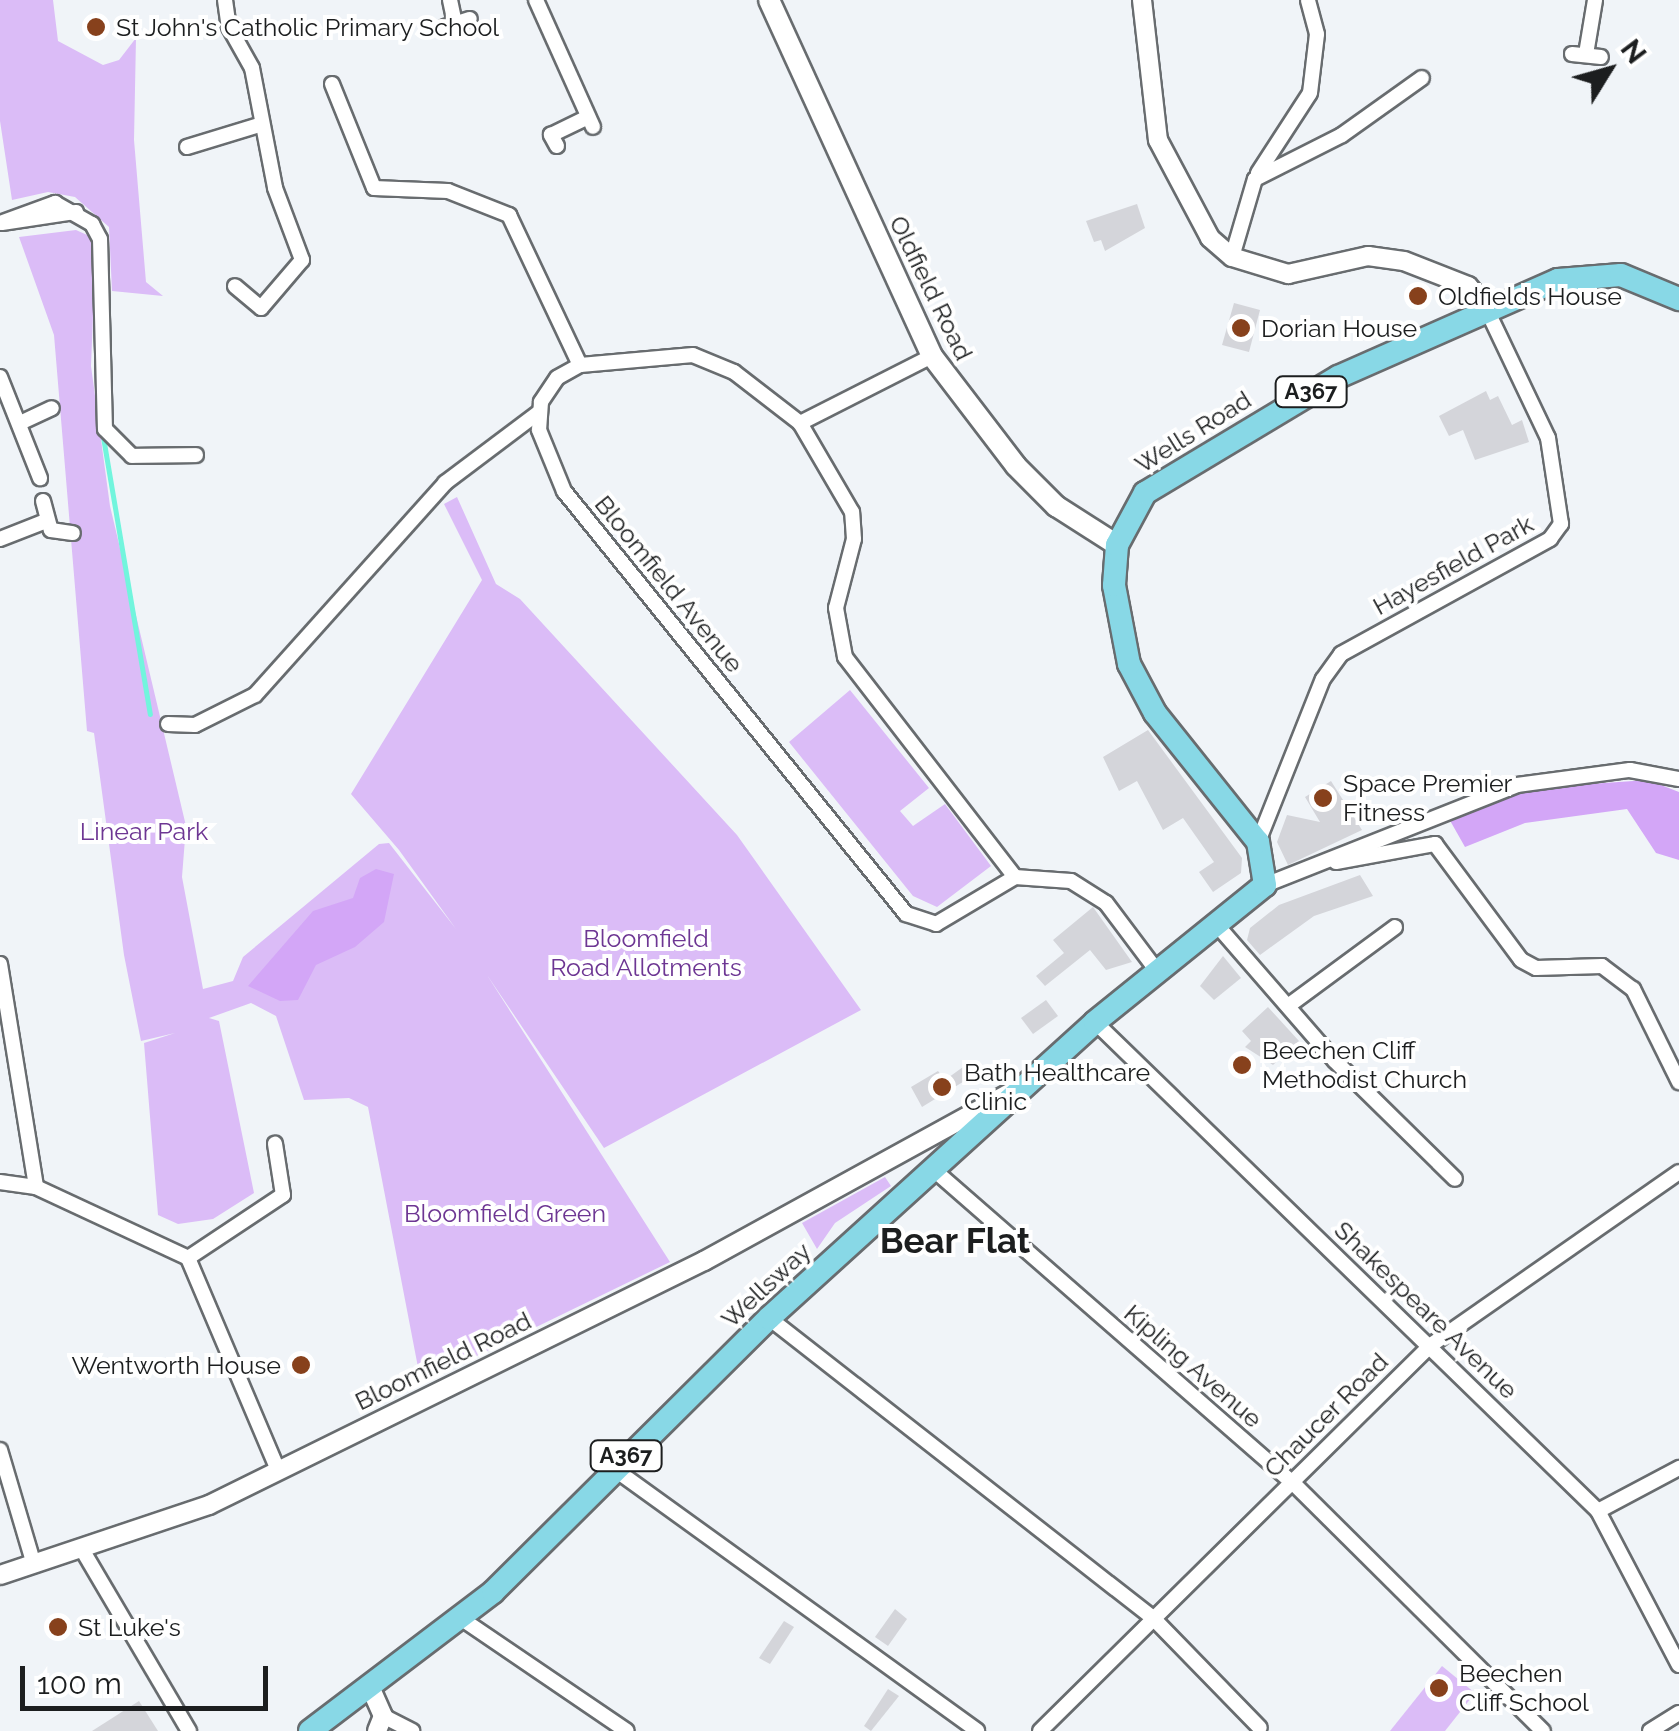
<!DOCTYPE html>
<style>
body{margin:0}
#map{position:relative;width:1679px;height:1731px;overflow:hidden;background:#f0f4f8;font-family:Raleway,sans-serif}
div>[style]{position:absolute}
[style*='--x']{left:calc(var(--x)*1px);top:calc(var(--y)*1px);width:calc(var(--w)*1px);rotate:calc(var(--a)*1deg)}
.green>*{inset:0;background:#dbbcf7}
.forest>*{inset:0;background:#d3a6f7}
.stream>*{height:5px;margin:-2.5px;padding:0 2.5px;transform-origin:2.5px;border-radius:2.5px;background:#72f5dd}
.building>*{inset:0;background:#d4d5da}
.roads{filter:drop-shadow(2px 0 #686c6f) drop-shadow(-2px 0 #686c6f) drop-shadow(0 2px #686c6f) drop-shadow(0 -2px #686c6f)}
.minor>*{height:14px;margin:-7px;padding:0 7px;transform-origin:7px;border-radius:7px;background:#fff}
.tertiary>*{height:18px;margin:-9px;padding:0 9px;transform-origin:9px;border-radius:9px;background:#fff}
.secondary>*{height:20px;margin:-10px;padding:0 10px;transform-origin:10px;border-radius:10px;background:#fff}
.primary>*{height:22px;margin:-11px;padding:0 11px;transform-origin:11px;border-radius:11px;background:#88d8e6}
.dots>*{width:28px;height:28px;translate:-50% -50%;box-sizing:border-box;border:5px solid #fff;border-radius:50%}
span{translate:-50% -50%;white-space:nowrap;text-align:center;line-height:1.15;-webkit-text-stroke:8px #fff;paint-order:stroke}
.shield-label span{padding:2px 8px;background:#fff;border:2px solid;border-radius:8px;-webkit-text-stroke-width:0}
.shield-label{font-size:22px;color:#1c1e1f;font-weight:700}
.poi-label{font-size:25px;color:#1c1e1f}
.left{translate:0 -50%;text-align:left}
.right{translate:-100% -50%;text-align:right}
.street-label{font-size:25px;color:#1c1e1f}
.park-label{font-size:25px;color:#6d3693}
.district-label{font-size:35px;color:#1c1e1f;font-weight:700}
.north{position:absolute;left:1559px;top:20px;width:100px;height:100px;-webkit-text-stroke:8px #fff;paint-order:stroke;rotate:53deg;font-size:28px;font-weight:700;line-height:40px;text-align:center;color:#1c1e1f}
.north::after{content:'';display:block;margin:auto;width:35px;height:45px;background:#1c1e1f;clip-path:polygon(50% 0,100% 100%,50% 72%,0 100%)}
.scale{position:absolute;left:20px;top:1666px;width:248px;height:45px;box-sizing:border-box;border:5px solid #1c1e1f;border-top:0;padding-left:12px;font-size:30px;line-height:35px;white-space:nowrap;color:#1c1e1f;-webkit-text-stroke:8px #fff;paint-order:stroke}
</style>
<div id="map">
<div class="green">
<i style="clip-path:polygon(0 0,53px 0,58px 41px,103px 65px,119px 60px,136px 38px,134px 140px,146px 282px,163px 296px,112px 291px,109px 227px,75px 197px,48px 192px,12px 200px,0 121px)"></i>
<i style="clip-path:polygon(76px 230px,96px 239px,91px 366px,110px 506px,186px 826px,182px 877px,203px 989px,233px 981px,243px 957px,379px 844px,389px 843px,456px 929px,399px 850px,351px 794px,482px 580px,444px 504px,457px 497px,496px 584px,520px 599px,737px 835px,861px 1010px,604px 1148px,487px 975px,670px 1262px,421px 1383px,368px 1107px,349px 1098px,304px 1100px,276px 1016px,251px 1003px,209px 1018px,219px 1021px,254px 1193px,213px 1219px,178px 1224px,158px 1215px,144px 1043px,175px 1033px,141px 1041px,124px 955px,94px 733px,87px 731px,54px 335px,19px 237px)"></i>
<i style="clip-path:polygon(850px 690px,929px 788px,900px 811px,913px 826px,945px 804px,991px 866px,937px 907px,913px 896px,789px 742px)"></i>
<i style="clip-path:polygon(885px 1177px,891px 1186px,835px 1223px,817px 1249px,802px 1223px)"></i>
<i style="clip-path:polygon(1442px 1666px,1475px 1693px,1445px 1731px,1390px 1731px)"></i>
</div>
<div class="forest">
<i style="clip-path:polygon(1648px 780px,1679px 792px,1679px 860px,1656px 853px,1627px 809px,1525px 823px,1465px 847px,1448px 817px,1515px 789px)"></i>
<i style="clip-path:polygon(376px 869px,394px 874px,384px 922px,355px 947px,316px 965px,298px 1000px,280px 1001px,248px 986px,313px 911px,353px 898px,360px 878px)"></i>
</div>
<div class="stream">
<i style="--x:102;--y:431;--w:287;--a:80.4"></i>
</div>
<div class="building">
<i style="clip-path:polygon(1137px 204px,1145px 228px,1105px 251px,1101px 240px,1094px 242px,1086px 221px)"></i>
<i style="clip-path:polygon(1234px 303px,1260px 310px,1249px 352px,1222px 345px)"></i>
<i style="clip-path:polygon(1486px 391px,1490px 400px,1498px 396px,1512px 425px,1522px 420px,1529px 442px,1475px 460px,1463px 430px,1449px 436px,1439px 416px)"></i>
<i style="clip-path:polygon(1148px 730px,1242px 858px,1241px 873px,1213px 892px,1199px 872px,1214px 862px,1183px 818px,1163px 830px,1137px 781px,1119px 791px,1103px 757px)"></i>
<i style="clip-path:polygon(1331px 781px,1362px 830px,1288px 865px,1277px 842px,1287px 815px,1320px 822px,1305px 797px)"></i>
<i style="clip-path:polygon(1360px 875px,1373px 896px,1314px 916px,1260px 955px,1247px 940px,1250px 928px,1279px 905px)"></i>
<i style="clip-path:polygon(1093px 907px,1132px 962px,1106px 970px,1090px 950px,1045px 986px,1036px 976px,1064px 953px,1053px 940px)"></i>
<i style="clip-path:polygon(1223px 956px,1241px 978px,1214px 1000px,1200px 986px)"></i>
<i style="clip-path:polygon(1046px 1000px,1058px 1016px,1033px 1034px,1021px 1018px)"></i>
<i style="clip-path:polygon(1268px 1007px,1299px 1041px,1273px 1065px,1245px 1047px,1251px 1041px,1242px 1031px)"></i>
<i style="clip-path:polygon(963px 1067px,971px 1077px,922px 1107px,911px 1087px,938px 1071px,945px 1080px)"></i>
<i style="clip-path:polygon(895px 1609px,907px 1619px,888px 1646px,875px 1637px)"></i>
<i style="clip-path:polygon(784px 1621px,794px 1627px,770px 1664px,759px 1658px)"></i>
<i style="clip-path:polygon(888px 1689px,899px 1696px,871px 1731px,864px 1726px)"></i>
<i style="clip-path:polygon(139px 1701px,158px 1731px,92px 1731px)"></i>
</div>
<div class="roads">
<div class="minor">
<i style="--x:225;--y:0;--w:27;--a:82"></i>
<i style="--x:229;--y:27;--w:47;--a:60.7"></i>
<i style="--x:252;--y:68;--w:122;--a:79.1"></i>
<i style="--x:275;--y:188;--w:77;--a:69.4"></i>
<i style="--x:302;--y:260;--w:63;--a:130.5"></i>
<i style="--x:261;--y:308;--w:34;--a:-140"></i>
<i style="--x:450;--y:0;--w:25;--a:78"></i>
<i style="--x:536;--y:0;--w:139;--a:65.8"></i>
<i style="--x:445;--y:27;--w:26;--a:-18"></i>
<i style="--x:1572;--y:54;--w:29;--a:6"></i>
<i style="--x:1586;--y:54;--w:55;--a:-80.5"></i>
<i style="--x:332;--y:84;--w:112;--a:68"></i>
<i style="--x:374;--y:188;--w:74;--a:2.3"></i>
<i style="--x:448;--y:191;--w:66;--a:21.5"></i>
<i style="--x:509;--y:215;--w:166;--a:64.7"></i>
<i style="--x:557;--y:146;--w:13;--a:-119"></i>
<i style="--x:551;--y:135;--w:41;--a:-25.9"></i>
<i style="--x:187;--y:147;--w:78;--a:-17"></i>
<i style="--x:1258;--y:173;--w:95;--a:-57"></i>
<i style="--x:1310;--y:93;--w:59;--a:-83.2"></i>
<i style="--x:1317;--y:34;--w:35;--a:-105"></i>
<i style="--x:0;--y:223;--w:59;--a:-20"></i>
<i style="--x:55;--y:203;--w:43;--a:29.6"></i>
<i style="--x:92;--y:224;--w:17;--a:62"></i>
<i style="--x:100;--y:239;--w:190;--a:88.5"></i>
<i style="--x:105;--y:429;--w:38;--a:45"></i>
<i style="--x:132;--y:456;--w:64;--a:-0.9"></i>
<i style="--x:2;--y:223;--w:75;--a:-8.5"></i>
<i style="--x:1232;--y:257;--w:81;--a:-73.6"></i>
<i style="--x:1255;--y:179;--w:97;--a:-26.8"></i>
<i style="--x:1342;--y:135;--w:98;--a:-35.5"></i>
<i style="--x:0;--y:377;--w:109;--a:68.4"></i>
<i style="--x:20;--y:423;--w:35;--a:-25"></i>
<i style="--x:800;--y:423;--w:148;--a:-26.9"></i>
<i style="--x:43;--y:501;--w:30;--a:75"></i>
<i style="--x:51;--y:530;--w:22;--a:8"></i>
<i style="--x:0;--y:539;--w:49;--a:-21.4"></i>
<i style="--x:168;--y:724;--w:27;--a:2"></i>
<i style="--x:195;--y:725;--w:67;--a:-26.6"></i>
<i style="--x:255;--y:695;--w:285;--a:-48.1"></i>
<i style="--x:445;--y:483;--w:116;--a:-37"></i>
<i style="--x:1258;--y:842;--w:175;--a:-68.3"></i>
<i style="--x:1323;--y:679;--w:31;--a:-54"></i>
<i style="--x:1341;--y:654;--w:239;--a:-28.8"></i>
<i style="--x:1550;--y:539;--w:19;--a:-54"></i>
<i style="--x:1561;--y:524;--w:87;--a:-98.6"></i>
<i style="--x:1548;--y:438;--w:144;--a:-115.5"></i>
<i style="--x:1336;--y:862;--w:101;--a:-10.3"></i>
<i style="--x:1435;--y:844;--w:144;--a:53.4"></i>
<i style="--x:1521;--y:960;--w:17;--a:28"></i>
<i style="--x:1536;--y:968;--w:66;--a:-1.7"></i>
<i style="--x:1602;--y:966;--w:39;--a:37"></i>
<i style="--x:1633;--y:989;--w:104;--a:63.7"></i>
<i style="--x:1015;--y:877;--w:278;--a:-127.7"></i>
<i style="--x:845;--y:657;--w:50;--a:-100.4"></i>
<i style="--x:836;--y:608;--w:71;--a:-75.4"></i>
<i style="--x:854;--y:539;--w:27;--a:-94"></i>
<i style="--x:852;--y:512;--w:103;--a:-120.3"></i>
<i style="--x:800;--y:423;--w:83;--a:-142.3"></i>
<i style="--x:734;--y:372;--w:44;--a:-157.5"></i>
<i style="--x:693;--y:355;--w:113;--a:174.9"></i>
<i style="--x:580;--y:365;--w:26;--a:151"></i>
<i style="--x:557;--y:378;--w:29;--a:124"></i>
<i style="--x:541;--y:402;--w:28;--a:94"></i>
<i style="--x:539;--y:430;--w:66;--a:67.7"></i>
<i style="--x:564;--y:491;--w:544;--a:51.04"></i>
<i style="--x:906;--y:914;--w:32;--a:18"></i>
<i style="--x:936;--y:924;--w:92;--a:-30.7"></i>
<i style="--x:1015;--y:877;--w:56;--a:4.1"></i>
<i style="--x:1071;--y:881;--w:41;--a:32.2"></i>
<i style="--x:1106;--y:903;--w:85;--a:53.1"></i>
<i style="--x:1265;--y:885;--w:271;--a:-21.6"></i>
<i style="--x:1517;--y:785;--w:114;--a:-7.6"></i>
<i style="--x:1630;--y:770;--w:50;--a:10.4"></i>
<i style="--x:1216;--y:924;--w:181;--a:49"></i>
<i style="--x:1335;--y:1061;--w:168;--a:44.5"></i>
<i style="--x:0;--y:964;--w:226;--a:80.8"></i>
<i style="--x:1288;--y:1006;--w:133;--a:-36.4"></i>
<i style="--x:1095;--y:1022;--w:702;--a:44.19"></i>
<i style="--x:1598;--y:1511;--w:174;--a:62.3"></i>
<i style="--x:934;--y:1170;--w:473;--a:41.1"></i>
<i style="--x:1291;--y:1481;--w:355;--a:44.8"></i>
<i style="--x:0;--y:1182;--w:36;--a:8"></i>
<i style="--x:36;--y:1187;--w:168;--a:25"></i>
<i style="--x:188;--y:1258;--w:230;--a:67"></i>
<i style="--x:188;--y:1258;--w:114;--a:-33.6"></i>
<i style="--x:283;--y:1195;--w:52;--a:-98.9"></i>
<i style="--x:769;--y:1318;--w:487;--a:38"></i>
<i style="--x:1153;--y:1618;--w:153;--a:45.8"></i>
<i style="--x:0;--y:1450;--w:120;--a:73.5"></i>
<i style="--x:613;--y:1468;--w:449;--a:35.8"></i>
<i style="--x:1598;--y:1511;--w:92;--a:-28"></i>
<i style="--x:83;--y:1551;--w:209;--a:59.5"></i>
<i style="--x:462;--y:1619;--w:199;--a:34.2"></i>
<i style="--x:383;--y:1716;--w:33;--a:27"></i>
<i style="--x:1040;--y:1731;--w:549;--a:-44.63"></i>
<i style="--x:1431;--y:1345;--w:302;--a:-34.9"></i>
<i style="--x:1650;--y:1731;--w:34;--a:-32"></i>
</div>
<div class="tertiary">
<i style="--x:1142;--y:0;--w:141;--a:83.5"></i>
<i style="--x:1158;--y:140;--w:111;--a:62"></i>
<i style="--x:1210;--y:238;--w:29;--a:41"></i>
<i style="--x:1232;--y:257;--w:59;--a:16.9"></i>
<i style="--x:1288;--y:274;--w:82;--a:-12.7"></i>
<i style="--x:1368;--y:256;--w:36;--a:8"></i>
<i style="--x:1404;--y:261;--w:69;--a:21.3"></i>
<i style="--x:1468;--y:286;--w:28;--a:49"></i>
<i style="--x:0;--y:1575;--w:220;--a:-18.5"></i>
<i style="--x:209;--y:1505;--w:552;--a:-26.24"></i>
<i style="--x:704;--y:1261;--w:348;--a:-28.8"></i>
<i style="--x:371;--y:1689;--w:30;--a:66"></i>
<i style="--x:383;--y:1716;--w:16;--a:112"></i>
</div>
<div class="secondary">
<i style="--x:769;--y:0;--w:392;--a:65.4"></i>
<i style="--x:932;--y:356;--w:138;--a:52.6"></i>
<i style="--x:1016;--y:466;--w:57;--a:45"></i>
<i style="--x:1056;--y:506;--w:72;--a:32.6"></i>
</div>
<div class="primary">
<i style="--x:310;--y:1731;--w:230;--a:-37.2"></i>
<i style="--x:493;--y:1592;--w:389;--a:-44.8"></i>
<i style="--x:769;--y:1318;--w:440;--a:-42.2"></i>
<i style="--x:1095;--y:1022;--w:218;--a:-38.9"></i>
<i style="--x:1265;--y:885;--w:44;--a:-99.2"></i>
<i style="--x:1258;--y:842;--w:165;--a:-128.6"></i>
<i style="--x:1155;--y:713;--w:55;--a:-118"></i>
<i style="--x:1129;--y:664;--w:80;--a:-100.8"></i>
<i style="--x:1114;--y:585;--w:40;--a:-85.7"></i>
<i style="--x:1117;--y:545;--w:59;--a:-61.7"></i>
<i style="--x:1145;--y:493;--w:225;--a:-31"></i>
<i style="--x:1338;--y:377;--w:240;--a:-23.8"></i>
<i style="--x:1558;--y:280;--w:63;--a:-4.5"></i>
<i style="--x:1621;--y:275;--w:63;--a:22.5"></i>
</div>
</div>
<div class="dots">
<i style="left:96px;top:27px;background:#87411c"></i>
<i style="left:1418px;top:296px;background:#87411c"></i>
<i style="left:1241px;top:328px;background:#87411c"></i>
<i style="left:1323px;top:798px;background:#87411c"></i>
<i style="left:1242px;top:1065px;background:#87411c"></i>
<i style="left:942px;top:1087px;background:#87411c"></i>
<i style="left:301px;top:1365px;background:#87411c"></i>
<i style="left:58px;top:1627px;background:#87411c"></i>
<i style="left:1439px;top:1688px;background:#87411c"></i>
</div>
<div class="shield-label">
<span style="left:1311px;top:392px">A367</span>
<span style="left:626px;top:1456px">A367</span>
</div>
<div class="poi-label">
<span class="left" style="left:116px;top:27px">St John's Catholic Primary School</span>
<span class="left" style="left:1438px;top:296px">Oldfields House</span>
<span class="left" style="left:1261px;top:328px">Dorian House</span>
<span class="left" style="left:1343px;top:798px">Space Premier<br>Fitness</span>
<span class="left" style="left:1262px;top:1065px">Beechen Cliff<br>Methodist Church</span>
<span class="left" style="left:964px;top:1087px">Bath Healthcare<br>Clinic</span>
<span class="right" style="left:281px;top:1365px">Wentworth House</span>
<span class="left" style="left:78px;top:1627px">St Luke's</span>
<span class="left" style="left:1459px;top:1688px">Beechen<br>Cliff School</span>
</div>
<div class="street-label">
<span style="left:931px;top:288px;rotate:64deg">Oldfield Road</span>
<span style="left:1193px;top:432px;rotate:-32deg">Wells Road</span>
<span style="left:1453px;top:565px;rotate:-29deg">Hayesfield Park</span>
<span style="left:669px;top:584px;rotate:51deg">Bloomfield Avenue</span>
<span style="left:766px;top:1285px;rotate:-43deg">Wellsway</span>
<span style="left:1426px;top:1310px;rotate:44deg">Shakespeare Avenue</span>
<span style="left:443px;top:1361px;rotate:-26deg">Bloomfield Road</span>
<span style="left:1193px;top:1366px;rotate:41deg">Kipling Avenue</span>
<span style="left:1326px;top:1415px;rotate:-45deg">Chaucer Road</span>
</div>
<div class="park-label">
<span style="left:144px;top:831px">Linear Park</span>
<span style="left:646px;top:953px">Bloomfield<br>Road Allotments</span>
<span style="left:505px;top:1213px">Bloomfield Green</span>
</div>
<div class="district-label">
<span style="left:955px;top:1241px">Bear Flat</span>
</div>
<div class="north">N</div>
<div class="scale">100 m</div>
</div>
